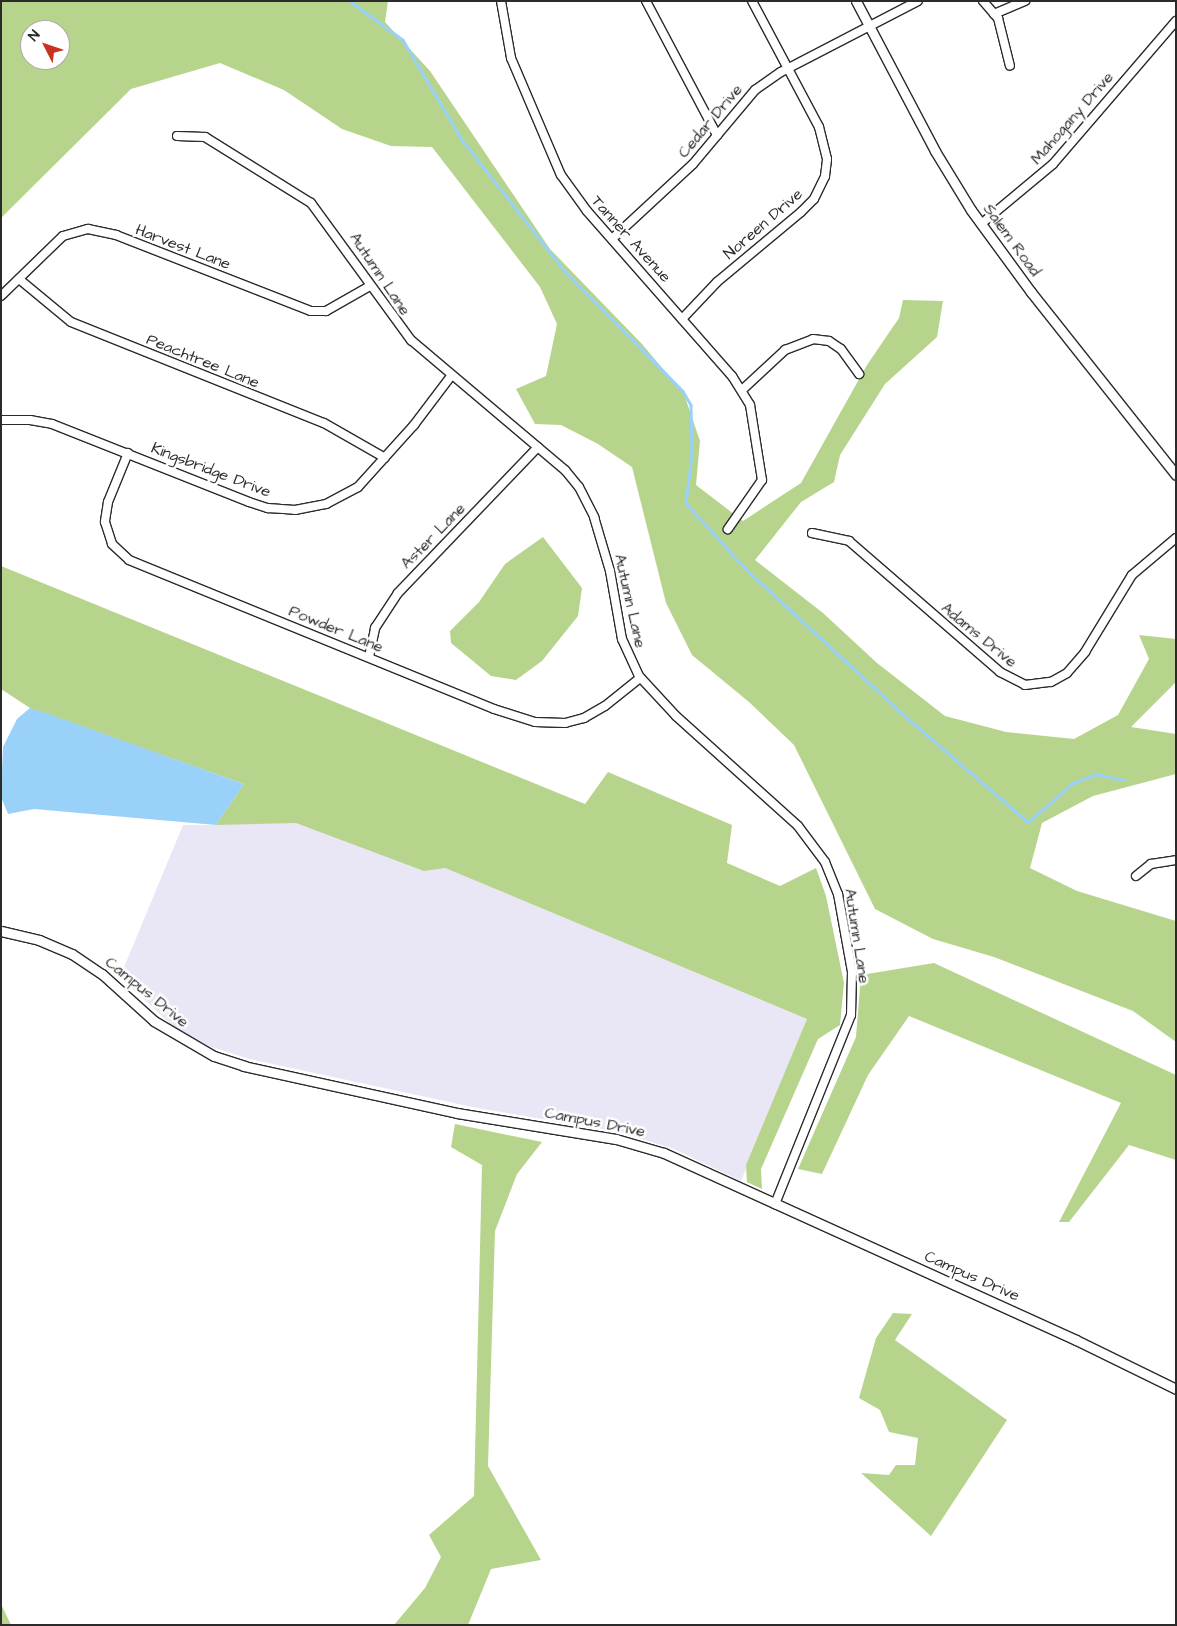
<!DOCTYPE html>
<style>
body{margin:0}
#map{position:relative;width:1177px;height:1626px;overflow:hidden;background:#fff;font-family:"Architects Daughter",sans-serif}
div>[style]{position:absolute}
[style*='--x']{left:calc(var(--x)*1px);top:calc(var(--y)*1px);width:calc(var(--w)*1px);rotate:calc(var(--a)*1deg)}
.built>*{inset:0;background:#e9e7f6}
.green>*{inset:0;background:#b7d48c}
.water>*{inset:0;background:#9ad1f9}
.stream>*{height:2.5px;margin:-1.25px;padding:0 1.25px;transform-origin:1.25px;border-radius:1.25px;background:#9ad1f9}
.roads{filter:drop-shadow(1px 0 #2b2b2b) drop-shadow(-1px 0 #2b2b2b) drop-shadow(0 1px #2b2b2b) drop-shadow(0 -1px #2b2b2b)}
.minor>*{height:8px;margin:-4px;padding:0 4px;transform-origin:4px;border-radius:4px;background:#fff}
.tertiary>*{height:9px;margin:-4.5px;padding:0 4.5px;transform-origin:4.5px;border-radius:4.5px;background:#fff}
span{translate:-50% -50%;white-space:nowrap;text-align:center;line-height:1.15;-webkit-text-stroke:5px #fff;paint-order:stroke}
.street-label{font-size:16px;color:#2b2b2b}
.frame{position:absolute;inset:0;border:2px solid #2b2b2b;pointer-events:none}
.north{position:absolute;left:20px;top:20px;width:50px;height:50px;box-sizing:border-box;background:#fff;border:1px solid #aaa;border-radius:50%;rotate:311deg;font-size:14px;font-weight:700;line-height:20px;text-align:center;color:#2b2b2b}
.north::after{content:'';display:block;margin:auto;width:18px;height:22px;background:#c8321e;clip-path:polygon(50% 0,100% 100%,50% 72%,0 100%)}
</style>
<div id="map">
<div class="built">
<i style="clip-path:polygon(244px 784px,807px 1019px,741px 1181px,674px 1149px,620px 1132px,477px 1108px,249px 1059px,209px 1046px,173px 1026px,120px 977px,183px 825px,216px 825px)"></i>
</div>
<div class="green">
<i style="clip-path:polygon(evenodd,1px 1px,388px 1px,385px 22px,430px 71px,550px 249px,642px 344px,684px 394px,700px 441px,696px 485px,743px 521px,801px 483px,867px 365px,899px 318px,903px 300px,943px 301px,937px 337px,885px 384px,840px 455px,834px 482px,801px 502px,755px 560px,823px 613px,877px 663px,945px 716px,1006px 732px,1074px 739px,1118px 715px,1149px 659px,1139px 635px,1176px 639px,1176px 682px,1131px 727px,1176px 734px,1176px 774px,1093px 796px,1042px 823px,1030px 868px,1077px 891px,1176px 921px,1176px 1042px,1133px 1011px,994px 957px,933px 939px,875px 909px,794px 745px,749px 702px,692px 655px,666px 603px,632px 467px,598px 444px,561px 425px,535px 424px,516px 389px,546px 376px,557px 324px,540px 287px,432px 147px,391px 146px,342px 129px,284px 90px,220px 63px,131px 89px,1px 218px,1px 1px,30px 30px,60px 30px,60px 60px,30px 60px,30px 30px)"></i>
<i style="clip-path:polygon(543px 537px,582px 588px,578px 616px,542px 661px,516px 680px,491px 676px,451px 643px,450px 631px,479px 602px,505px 564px)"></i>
<i style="clip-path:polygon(1px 566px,585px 804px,608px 772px,732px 825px,727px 863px,780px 886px,816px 868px,826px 896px,844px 983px,840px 1025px,818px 1039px,761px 1169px,762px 1189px,747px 1182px,746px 1165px,807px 1019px,445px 868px,424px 871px,296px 823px,216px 825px,244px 784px,30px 708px,1px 689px)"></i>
<i style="clip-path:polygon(934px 963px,1176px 1075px,1176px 1160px,1129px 1145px,1069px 1222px,1059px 1222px,1121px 1103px,909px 1016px,868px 1075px,822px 1174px,798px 1169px,856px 1037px,861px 975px)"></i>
<i style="clip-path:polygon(455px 1124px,542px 1142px,517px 1174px,495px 1231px,488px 1466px,541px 1560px,491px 1569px,468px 1625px,394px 1625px,425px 1588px,441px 1557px,429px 1535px,474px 1496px,482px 1165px,451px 1147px)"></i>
<i style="clip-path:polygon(893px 1313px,912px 1314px,895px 1340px,1007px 1420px,931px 1536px,861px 1473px,889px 1475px,896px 1465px,915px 1465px,918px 1438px,889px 1432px,880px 1410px,859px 1398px,876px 1338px)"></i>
<i style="clip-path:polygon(1px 1604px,11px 1625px,1px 1625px)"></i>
</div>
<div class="water">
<i style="clip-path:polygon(30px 708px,43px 712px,244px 784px,216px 825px,34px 809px,8px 814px,1px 797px,3px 747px,17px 719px)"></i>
</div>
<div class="stream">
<i style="--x:350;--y:1;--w:66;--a:36.3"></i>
<i style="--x:403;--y:40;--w:117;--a:59.3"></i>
<i style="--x:463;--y:141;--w:165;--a:51.9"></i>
<i style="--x:565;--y:271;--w:168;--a:45.5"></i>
<i style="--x:683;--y:391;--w:16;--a:60"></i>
<i style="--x:691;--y:405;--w:49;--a:88.8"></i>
<i style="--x:692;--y:454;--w:49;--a:97"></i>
<i style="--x:686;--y:503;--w:88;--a:47.8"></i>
<i style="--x:745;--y:568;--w:207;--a:42.8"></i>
<i style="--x:897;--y:709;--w:173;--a:40.8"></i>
<i style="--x:1028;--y:822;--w:60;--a:-40.9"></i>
<i style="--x:1073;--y:783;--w:25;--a:-21"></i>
<i style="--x:1096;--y:774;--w:29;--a:12"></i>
</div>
<div class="roads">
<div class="minor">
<i style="--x:501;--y:1;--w:58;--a:80"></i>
<i style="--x:511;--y:58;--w:127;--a:66.9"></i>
<i style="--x:561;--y:175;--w:44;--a:54.2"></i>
<i style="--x:587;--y:211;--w:220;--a:48.7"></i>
<i style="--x:732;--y:376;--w:34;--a:58"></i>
<i style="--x:750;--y:405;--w:76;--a:80.9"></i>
<i style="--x:762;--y:480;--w:60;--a:124.8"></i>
<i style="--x:646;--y:1;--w:152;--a:62.1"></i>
<i style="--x:983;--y:1;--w:23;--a:49"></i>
<i style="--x:998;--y:18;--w:49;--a:76"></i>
<i style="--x:994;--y:14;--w:34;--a:-23"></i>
<i style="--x:177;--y:136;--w:28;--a:2"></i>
<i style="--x:205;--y:137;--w:125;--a:31.9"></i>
<i style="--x:311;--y:203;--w:170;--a:53.9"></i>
<i style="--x:411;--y:340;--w:202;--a:40.2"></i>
<i style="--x:565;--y:470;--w:22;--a:51"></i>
<i style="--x:579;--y:487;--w:34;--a:63"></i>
<i style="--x:594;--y:517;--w:56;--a:73.5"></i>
<i style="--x:610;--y:571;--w:69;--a:80"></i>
<i style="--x:622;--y:639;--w:41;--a:65.3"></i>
<i style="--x:639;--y:676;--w:54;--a:47.2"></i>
<i style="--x:676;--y:716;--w:164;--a:42"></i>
<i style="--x:798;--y:826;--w:45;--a:53.1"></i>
<i style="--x:825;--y:862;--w:35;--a:68"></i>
<i style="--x:838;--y:894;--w:79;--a:79.8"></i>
<i style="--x:852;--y:972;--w:43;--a:91.3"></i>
<i style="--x:851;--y:1015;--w:204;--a:111.9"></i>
<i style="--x:981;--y:224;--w:94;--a:-39.8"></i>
<i style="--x:1053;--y:164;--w:189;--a:-49.3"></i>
<i style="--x:612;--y:239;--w:110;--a:-42.8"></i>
<i style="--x:693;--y:164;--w:97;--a:-50"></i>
<i style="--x:755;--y:90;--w:32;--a:-35"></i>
<i style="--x:781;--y:72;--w:154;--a:-27.4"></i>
<i style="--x:19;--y:279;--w:67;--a:39.6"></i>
<i style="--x:71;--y:322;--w:272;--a:21.8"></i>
<i style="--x:324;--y:423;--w:70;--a:29.8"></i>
<i style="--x:1;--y:296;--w:86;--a:-44.1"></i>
<i style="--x:63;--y:236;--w:26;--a:-16"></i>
<i style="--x:88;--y:229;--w:29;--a:12"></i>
<i style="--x:116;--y:235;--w:209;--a:21.3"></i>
<i style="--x:311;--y:311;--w:15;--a:0"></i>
<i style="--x:326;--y:311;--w:51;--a:-29.6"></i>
<i style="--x:682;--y:319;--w:51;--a:-46.6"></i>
<i style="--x:717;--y:282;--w:109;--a:-39.8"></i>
<i style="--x:801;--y:212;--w:18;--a:-45"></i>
<i style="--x:814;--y:199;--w:25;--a:-64"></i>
<i style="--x:825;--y:176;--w:17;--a:-83"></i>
<i style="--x:827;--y:159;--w:33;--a:-104"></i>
<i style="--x:819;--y:127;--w:143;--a:-118"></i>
<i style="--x:742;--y:390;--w:59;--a:-42.9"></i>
<i style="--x:785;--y:350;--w:30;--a:-21"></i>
<i style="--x:813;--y:339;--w:16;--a:7"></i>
<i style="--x:829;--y:341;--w:14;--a:34"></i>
<i style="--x:841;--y:349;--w:31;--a:54"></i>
<i style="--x:1;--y:420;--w:29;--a:0"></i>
<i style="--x:30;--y:420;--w:22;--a:10"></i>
<i style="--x:52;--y:424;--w:212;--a:21.6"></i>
<i style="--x:249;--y:502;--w:20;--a:18"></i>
<i style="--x:268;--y:508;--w:27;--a:4"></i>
<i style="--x:295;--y:510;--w:32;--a:-11"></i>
<i style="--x:326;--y:504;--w:36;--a:-28"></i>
<i style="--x:358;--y:487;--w:84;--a:-47.9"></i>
<i style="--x:414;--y:425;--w:61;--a:-52.9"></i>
<i style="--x:128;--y:453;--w:53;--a:112.2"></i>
<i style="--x:108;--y:502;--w:20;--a:99"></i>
<i style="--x:105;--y:522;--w:23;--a:72"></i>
<i style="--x:112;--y:544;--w:23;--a:43"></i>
<i style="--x:129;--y:560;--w:394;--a:22.2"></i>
<i style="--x:494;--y:709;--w:43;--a:17.6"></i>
<i style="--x:535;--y:722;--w:30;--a:2"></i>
<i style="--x:565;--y:723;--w:20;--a:-15"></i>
<i style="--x:584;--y:718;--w:24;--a:-30"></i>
<i style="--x:605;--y:706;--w:45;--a:-38.7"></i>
<i style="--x:812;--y:533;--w:38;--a:12"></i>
<i style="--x:849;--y:541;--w:200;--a:40.9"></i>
<i style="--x:1000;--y:672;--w:28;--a:27"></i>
<i style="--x:1025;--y:685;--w:26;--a:-7"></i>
<i style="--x:1051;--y:682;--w:18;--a:-29"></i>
<i style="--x:1067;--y:673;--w:28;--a:-49"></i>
<i style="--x:1085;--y:652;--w:90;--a:-58.6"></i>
<i style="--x:1132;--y:575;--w:57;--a:-40.1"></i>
<i style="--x:369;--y:657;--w:30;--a:-78"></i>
<i style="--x:375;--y:628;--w:42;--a:-56.7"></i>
<i style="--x:398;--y:593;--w:202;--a:-46.2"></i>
<i style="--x:1136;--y:876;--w:19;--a:-39"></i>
<i style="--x:1151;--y:864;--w:25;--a:-9"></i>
</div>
<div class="tertiary">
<i style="--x:856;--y:1;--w:170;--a:62.2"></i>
<i style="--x:935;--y:151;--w:69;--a:58.6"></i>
<i style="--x:971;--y:210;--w:102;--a:53.8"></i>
<i style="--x:1031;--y:292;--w:233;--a:51.6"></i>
<i style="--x:1;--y:931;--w:39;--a:13"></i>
<i style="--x:39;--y:940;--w:36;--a:23"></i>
<i style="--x:72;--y:954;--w:36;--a:34"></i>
<i style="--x:102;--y:974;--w:70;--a:42.1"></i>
<i style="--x:154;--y:1021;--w:69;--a:30.3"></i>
<i style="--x:214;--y:1056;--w:32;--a:18"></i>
<i style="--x:244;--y:1066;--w:218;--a:12.4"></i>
<i style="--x:457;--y:1113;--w:161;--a:9.3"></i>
<i style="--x:616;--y:1139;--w:50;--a:16.3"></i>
<i style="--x:664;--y:1153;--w:452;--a:24.4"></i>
<i style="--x:1076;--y:1340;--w:111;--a:26.1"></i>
</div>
</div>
<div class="street-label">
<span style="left:1072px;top:118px;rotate:-49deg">Mahogany Drive</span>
<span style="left:710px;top:121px;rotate:-50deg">Cedar Drive</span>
<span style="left:763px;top:224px;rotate:-41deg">Noreen Drive</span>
<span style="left:631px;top:239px;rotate:48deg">Tanner Avenue</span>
<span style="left:1012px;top:240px;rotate:54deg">Salem Road</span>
<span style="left:183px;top:247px;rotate:21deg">Harvest Lane</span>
<span style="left:380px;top:274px;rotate:56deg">Autumn Lane</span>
<span style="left:203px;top:361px;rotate:22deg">Peachtree Lane</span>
<span style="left:211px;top:470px;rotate:21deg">Kingsbridge Drive</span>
<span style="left:433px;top:536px;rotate:-46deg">Aster Lane</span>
<span style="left:630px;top:601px;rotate:77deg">Autumn Lane</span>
<span style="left:336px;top:629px;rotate:22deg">Powder Lane</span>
<span style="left:979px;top:635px;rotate:39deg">Adams Drive</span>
<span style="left:857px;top:936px;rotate:81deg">Autumn Lane</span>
<span style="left:147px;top:992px;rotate:39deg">Campus Drive</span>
<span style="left:595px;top:1122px;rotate:11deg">Campus Drive</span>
<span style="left:972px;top:1276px;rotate:24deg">Campus Drive</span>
</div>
<div class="frame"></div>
<div class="north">N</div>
</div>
